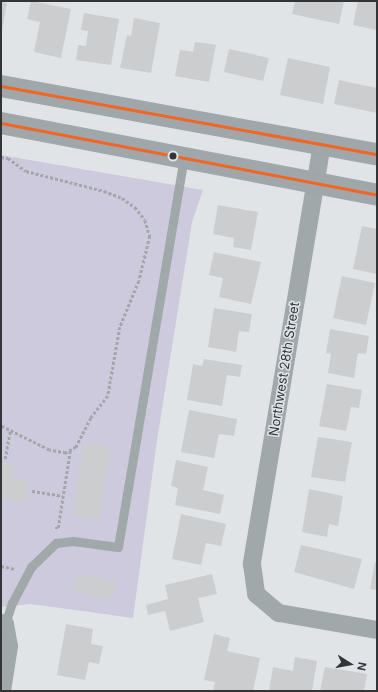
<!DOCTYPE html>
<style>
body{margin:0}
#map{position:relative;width:378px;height:692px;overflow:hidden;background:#e1e4e6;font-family:Inter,sans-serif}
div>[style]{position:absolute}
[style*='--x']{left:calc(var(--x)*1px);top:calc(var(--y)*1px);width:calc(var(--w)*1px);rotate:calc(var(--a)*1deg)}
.green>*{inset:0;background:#cccadc}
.building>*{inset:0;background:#cccdcf}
.path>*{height:2.5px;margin-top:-1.25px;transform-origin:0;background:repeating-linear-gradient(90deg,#a3a7aa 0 3px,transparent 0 5px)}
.lane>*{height:9px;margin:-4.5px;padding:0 4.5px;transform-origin:4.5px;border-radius:4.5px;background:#a1a8aa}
.street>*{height:18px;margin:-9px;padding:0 9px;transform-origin:9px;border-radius:9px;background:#a1a8aa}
.secondary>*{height:22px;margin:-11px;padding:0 11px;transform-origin:11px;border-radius:11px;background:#a0a7aa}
.bus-1>*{height:3px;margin:-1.5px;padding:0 1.5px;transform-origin:1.5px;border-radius:1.5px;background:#f26522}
.dots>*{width:11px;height:11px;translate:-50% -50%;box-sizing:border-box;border:2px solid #dee4e9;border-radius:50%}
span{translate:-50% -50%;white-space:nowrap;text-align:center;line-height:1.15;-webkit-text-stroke:3px #dee4e9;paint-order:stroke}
.street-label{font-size:13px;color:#323436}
.frame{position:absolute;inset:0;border:2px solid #323436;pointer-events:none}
.north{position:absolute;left:330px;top:644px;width:40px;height:40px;-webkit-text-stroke:3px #dee4e9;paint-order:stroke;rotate:101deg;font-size:11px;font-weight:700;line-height:16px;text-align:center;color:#323436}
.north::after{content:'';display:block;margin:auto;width:14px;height:18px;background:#323436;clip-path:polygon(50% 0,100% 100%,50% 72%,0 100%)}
</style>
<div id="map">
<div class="green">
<i style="clip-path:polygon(1px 155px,203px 190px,192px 222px,157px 440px,133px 618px,31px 604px,1px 607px)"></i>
</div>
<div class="building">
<i style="clip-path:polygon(31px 1px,71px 9px,61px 58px,34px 52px,40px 22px,27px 19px)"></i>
<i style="clip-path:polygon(295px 1px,344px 1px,339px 24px,292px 14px)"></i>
<i style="clip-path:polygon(358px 1px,377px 1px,377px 30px,353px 25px)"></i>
<i style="clip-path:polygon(1px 2px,7px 3px,2px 31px,1px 31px)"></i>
<i style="clip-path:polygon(84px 13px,119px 19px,111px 65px,76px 60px,78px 45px,86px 46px,88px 31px,81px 30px)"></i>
<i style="clip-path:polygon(134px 18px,160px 23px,151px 73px,120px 68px,127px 35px,131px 36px)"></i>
<i style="clip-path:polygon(195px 42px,216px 45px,209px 82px,175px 76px,180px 50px,193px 52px)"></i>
<i style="clip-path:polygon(229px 49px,269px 58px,263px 81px,224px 72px)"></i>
<i style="clip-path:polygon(288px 58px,330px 67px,323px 104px,280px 95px)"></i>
<i style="clip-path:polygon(339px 80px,377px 88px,377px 113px,334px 104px)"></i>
<i style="clip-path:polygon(218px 205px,258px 212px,251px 250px,233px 247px,234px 238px,213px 234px)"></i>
<i style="clip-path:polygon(362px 226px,377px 229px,377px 274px,353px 269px)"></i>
<i style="clip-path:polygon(214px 252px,261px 262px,251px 304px,219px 297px,223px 278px,209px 275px)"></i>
<i style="clip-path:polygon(342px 276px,375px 283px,366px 325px,333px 318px)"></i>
<i style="clip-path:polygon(214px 308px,252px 314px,249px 332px,239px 331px,236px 352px,208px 347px)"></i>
<i style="clip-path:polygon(330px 329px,369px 336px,366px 354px,358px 353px,354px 378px,328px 373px,331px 354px,326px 353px)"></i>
<i style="clip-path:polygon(204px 359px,242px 365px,240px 377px,227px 375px,222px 406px,187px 400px,193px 364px,202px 366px)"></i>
<i style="clip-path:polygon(327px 384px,362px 390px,359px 408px,351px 407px,346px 431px,319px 426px)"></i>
<i style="clip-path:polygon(189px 410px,237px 419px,234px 436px,219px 434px,214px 458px,181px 452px)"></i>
<i style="clip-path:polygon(318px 437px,352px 442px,345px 482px,311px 477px)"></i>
<i style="clip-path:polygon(83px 443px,111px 447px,99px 520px,72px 516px)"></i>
<i style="clip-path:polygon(176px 460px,208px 467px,203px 490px,224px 495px,220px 514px,175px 505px,178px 488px,171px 486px)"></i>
<i style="clip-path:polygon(1px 463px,15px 465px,13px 478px,29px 481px,26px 503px,1px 498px)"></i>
<i style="clip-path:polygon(309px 489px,343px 496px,338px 526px,329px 524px,327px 537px,302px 532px)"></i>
<i style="clip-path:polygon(181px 514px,226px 524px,221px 546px,206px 543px,201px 565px,172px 559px)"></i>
<i style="clip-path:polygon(301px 545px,362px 559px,354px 589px,294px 572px)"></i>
<i style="clip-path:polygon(375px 562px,377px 562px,377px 590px,370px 589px)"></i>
<i style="clip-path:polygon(76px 574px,116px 581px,113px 599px,72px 591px)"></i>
<i style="clip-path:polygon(212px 574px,217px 594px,198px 598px,204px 622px,170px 631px,165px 611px,148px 615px,146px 605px,168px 599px,165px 585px)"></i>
<i style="clip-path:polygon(66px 624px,93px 629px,91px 644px,103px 646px,99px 664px,89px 662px,85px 680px,57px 675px)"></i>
<i style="clip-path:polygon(214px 634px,230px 638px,227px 651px,260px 658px,253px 691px,213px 691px,215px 682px,204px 680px)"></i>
<i style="clip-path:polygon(295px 657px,317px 661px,312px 691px,269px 691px,273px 667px,293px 671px)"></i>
<i style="clip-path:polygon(325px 667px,367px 674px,364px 691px,320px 691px)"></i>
</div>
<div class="path">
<i style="--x:1;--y:157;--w:7;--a:8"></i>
<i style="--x:8;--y:158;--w:22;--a:36"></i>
<i style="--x:26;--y:171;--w:81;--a:14.4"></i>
<i style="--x:104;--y:191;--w:19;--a:21"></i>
<i style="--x:122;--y:198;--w:16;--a:35"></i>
<i style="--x:135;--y:207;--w:16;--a:52"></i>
<i style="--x:145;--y:220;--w:17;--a:73"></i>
<i style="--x:150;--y:236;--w:46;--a:103.7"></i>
<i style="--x:139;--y:281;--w:50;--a:112.4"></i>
<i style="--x:120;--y:327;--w:70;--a:99.9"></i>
<i style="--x:108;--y:396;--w:28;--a:128"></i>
<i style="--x:91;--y:418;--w:33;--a:117"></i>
<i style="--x:76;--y:447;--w:12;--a:149"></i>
<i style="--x:66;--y:453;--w:17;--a:-170"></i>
<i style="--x:49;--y:450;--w:54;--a:-153.4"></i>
<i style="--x:5;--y:459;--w:28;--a:-80"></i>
<i style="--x:32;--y:491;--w:31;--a:9"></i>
<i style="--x:55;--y:528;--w:3;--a:0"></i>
<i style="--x:58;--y:528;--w:78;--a:-81.1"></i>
<i style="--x:1;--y:566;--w:14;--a:12"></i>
</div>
<div class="lane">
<i style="--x:5;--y:624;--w:22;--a:-72"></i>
<i style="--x:12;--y:603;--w:41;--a:-62.2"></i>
<i style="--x:31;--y:567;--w:35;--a:-44"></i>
<i style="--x:56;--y:543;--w:17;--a:-7"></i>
<i style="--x:73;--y:541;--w:45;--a:7.6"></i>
<i style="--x:118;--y:547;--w:395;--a:-80.4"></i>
</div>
<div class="street">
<i style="--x:322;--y:144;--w:426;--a:99.5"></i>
<i style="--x:252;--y:564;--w:30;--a:82"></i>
<i style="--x:256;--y:594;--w:30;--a:40"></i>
<i style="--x:279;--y:613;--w:99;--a:9.8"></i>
<i style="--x:1;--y:623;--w:4;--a:14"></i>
<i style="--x:5;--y:624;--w:22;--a:80"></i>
<i style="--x:9;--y:646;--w:46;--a:98.8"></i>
</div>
<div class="secondary">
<i style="--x:1;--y:86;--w:382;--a:10.3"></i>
<i style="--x:1;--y:123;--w:383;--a:10.8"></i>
</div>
<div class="bus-1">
<i style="--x:1;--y:86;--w:382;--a:10.3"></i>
<i style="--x:1;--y:123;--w:383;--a:10.8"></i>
</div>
<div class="dots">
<i style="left:173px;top:156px;background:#323436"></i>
</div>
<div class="street-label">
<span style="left:284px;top:369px;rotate:-81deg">Northwest 28th Street</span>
</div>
<div class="frame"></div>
<div class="north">N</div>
</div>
